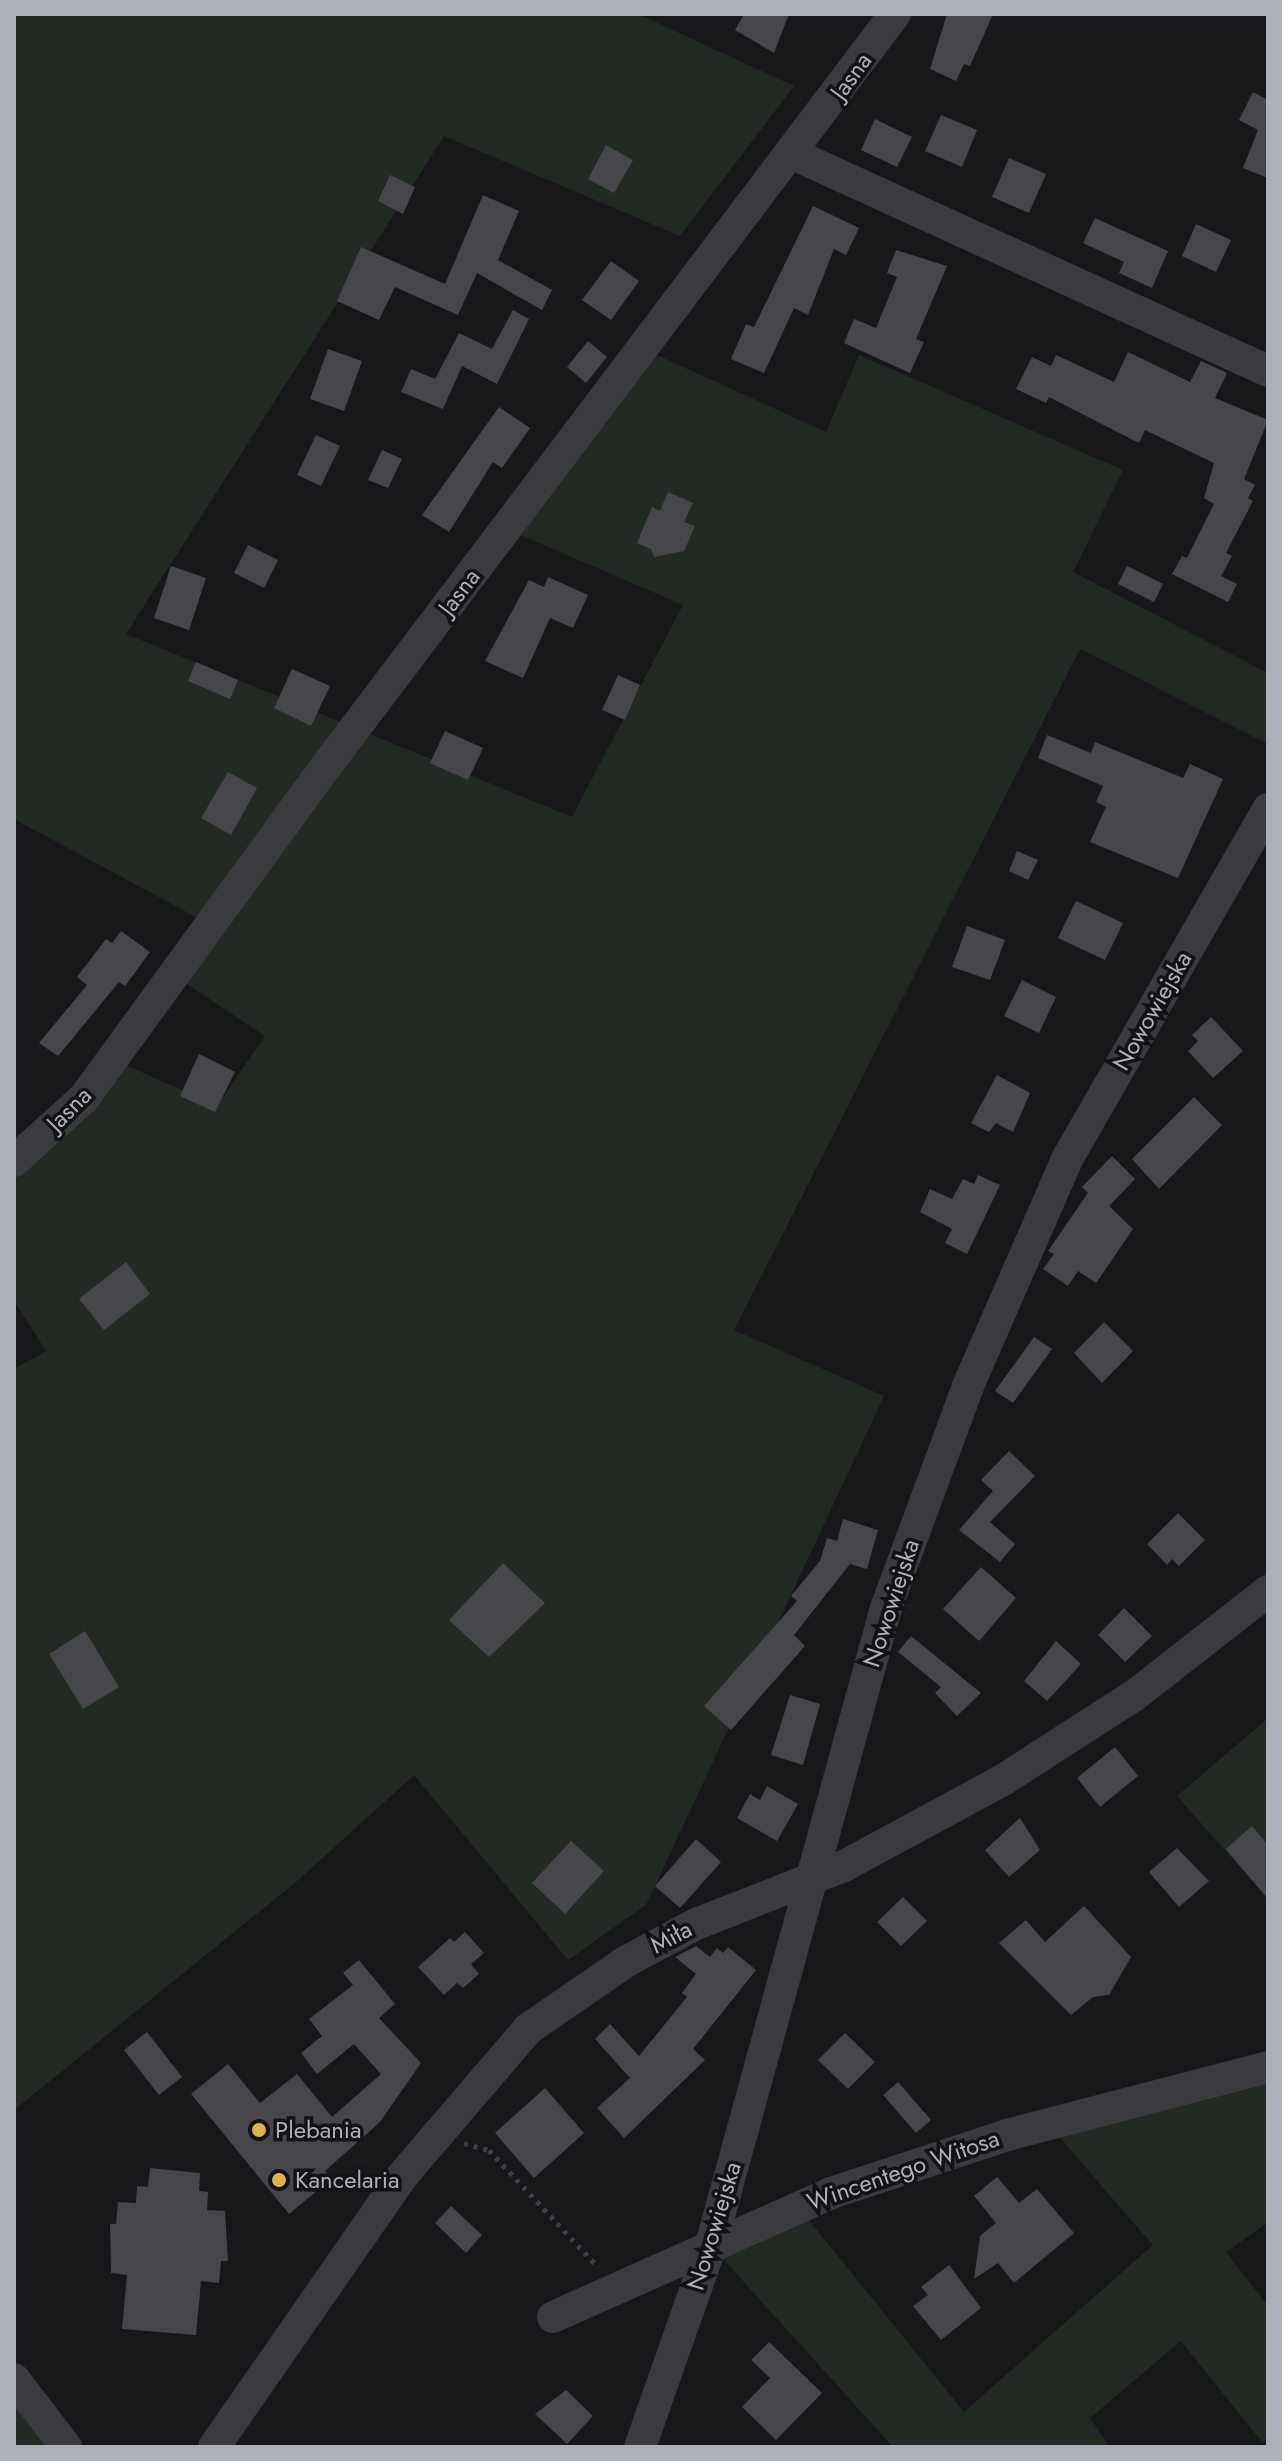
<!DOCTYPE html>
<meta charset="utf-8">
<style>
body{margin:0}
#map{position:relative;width:1282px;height:2461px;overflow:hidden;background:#18181a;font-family:Jost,sans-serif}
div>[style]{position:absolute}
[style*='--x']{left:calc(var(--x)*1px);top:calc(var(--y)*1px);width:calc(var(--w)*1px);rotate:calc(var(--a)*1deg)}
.green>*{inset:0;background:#232a24}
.building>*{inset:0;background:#46464a}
.path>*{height:5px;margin-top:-2.5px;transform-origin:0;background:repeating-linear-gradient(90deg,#404146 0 4px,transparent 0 10px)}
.street>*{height:32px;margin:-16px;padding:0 16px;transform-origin:16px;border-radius:16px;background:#3a3a3f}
.dots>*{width:22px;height:22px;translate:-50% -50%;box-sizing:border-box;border:4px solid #131315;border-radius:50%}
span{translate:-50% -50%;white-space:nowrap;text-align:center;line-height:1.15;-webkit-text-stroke:7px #131315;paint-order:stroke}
.street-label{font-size:24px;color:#acb0b8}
.poi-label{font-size:24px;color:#acb0b8}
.left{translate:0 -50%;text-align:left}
.frame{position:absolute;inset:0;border:16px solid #acb0b8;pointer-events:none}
</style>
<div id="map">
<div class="green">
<i style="clip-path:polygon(14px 14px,638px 14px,794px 86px,680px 236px,444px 136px,126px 634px,572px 817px,683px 605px,500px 526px,639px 347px,826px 432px,859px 355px,1123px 470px,1073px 572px,1268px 673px,1268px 744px,1080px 649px,734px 1330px,884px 1396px,646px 1905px,568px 1960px,414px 1775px,296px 1882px,14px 2110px,14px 1369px,46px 1351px,14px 1301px,14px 1157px,110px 1058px,217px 1106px,265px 1036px,172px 974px,207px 923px,14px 819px)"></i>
<i style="clip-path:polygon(1268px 1718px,1268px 1899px,1177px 1796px)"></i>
<i style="clip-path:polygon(1268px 2063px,1268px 2222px,1226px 2252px,1268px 2306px,1268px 2437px,1262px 2442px,1181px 2341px,1090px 2418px,1110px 2447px,893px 2447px,716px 2251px,803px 2213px,964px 2412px,1153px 2245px,1046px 2122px)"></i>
<i style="clip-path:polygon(14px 2366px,77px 2447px,14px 2447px)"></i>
</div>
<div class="building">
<i style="clip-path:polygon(744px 14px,789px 14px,774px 53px,735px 30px)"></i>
<i style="clip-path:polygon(947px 14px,993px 14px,970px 66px,964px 64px,956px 81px,930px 69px)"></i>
<i style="clip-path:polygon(1253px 92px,1268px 100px,1268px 178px,1243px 168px,1258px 130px,1239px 120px)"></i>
<i style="clip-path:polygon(941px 115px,977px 130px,962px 167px,925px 151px)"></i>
<i style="clip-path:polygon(875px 119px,912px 137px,897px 167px,861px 150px)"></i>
<i style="clip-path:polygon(606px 145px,633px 160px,614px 193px,588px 179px)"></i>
<i style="clip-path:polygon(1009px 158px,1046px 174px,1029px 213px,992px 197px)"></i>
<i style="clip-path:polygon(390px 175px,415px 187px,403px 214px,378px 201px)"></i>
<i style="clip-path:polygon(483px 195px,519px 211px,498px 260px,552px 290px,542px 310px,477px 273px,458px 315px,395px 287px,379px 320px,337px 301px,361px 247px,445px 284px)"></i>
<i style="clip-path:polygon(813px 206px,859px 228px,846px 255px,834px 249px,808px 315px,794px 308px,764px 373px,731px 359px,746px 324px,754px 327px)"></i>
<i style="clip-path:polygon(1095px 218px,1168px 251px,1152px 288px,1119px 273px,1124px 262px,1083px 243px)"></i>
<i style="clip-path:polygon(1196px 224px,1231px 240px,1216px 272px,1182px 256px)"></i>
<i style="clip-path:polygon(896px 250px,947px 266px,916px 339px,924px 342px,910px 373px,844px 343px,854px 319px,876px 328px,897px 277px,887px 273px)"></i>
<i style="clip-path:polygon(611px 261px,639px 281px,611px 320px,582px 300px)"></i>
<i style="clip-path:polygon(513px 310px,529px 319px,497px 384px,462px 366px,443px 409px,401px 392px,411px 369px,435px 379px,459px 333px,492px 349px)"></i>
<i style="clip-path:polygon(588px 341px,607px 357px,586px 383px,567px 367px)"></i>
<i style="clip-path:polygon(328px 349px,362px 361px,344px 411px,310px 399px)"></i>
<i style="clip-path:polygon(1128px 352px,1190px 382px,1201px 361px,1227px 373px,1215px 398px,1268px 420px,1244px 479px,1255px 485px,1248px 498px,1253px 501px,1226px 553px,1232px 556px,1221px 576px,1237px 584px,1228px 602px,1172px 574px,1182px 556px,1187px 558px,1214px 504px,1204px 498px,1214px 463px,1145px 430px,1139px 443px,1049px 397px,1046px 403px,1016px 389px,1032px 357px,1051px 366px,1056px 355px,1114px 382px)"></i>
<i style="clip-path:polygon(499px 407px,530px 428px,502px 468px,493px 462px,449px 532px,422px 515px)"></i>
<i style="clip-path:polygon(316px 435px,340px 446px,321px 486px,297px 475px)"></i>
<i style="clip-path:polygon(382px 450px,402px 459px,388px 488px,368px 480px)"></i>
<i style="clip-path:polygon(668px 492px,693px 503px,684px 522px,695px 526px,684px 551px,654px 557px,651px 549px,637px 543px,652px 507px,660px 511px)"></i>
<i style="clip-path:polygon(248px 545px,278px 560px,264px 588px,234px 573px)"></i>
<i style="clip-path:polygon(171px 566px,206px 578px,189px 630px,154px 618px)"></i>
<i style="clip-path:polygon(1127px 566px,1163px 584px,1154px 602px,1118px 584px)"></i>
<i style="clip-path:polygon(548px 577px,588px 595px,573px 628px,550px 618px,523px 678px,485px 661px,529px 580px,544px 587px)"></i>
<i style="clip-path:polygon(196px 662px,238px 680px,230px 699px,188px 681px)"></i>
<i style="clip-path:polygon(292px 669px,330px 686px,311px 726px,274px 708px)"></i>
<i style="clip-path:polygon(618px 675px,640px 685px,625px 720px,602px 710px)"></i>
<i style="clip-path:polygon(445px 731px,483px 748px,468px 780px,430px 763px)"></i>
<i style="clip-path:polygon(1047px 735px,1091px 753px,1095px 742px,1183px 778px,1190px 764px,1223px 779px,1178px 878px,1090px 842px,1106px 807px,1096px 802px,1103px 786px,1038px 758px)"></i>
<i style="clip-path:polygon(228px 772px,257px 788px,231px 835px,201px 818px)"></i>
<i style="clip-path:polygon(1017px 851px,1038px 860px,1028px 880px,1009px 871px)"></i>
<i style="clip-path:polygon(1076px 901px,1123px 923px,1105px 960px,1058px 938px)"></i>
<i style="clip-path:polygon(967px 926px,1005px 940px,990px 980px,952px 967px)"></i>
<i style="clip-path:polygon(121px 931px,150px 952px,125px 986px,119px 982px,58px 1056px,39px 1043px,87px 985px,77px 977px,106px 939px,112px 943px)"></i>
<i style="clip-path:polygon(1022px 980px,1056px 997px,1039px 1033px,1004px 1016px)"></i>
<i style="clip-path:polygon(1211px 1017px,1243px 1051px,1213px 1078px,1188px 1051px,1198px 1041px,1192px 1035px)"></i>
<i style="clip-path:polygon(199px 1054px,235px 1072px,215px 1112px,180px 1096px)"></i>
<i style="clip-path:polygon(997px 1075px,1030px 1093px,1013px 1132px,996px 1123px,989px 1132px,971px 1123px)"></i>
<i style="clip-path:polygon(1194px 1097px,1222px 1125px,1159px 1189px,1132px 1159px)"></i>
<i style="clip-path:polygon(1112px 1156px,1135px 1179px,1109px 1206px,1133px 1229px,1096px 1283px,1078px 1271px,1068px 1286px,1043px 1269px,1054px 1254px,1048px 1251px,1088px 1193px,1082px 1187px)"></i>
<i style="clip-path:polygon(978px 1175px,1000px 1185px,967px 1254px,945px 1243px,952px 1229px,920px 1212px,930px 1189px,952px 1199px,963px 1179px,974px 1184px)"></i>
<i style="clip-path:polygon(126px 1262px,150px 1294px,104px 1330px,79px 1299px)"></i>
<i style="clip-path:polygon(1104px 1322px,1133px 1351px,1102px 1383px,1074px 1353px)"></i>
<i style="clip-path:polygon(1034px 1337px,1052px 1349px,1013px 1403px,995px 1391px)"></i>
<i style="clip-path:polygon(1009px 1451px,1035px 1476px,990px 1522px,1015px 1544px,1000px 1562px,959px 1530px,993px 1491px,981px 1480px)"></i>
<i style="clip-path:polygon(1178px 1513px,1205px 1540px,1179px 1566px,1172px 1559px,1167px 1565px,1147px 1544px)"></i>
<i style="clip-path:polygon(843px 1519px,878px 1530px,867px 1569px,850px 1564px,794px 1635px,805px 1646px,731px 1730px,704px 1706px,797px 1601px,791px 1596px,820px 1561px,827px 1538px,837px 1541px)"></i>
<i style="clip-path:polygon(503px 1563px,545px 1603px,489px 1657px,449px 1620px)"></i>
<i style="clip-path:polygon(981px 1567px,1016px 1598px,979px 1641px,943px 1609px)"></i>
<i style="clip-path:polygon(1124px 1608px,1152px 1636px,1125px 1662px,1098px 1635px)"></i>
<i style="clip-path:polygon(85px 1631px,119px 1687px,83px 1709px,49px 1654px)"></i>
<i style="clip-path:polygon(911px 1636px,981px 1693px,957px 1716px,935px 1693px,941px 1687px,898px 1652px)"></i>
<i style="clip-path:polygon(1056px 1641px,1081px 1664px,1047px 1701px,1024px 1681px)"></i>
<i style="clip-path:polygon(790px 1695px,820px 1704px,803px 1765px,771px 1755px)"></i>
<i style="clip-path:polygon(1115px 1747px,1138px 1776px,1100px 1807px,1077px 1778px)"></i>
<i style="clip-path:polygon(767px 1786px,798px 1804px,777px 1841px,737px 1818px,750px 1794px,760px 1800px)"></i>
<i style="clip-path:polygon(1020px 1818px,1040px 1850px,1009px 1877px,985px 1850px)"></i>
<i style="clip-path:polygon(1252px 1826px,1268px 1845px,1268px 1899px,1226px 1849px)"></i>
<i style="clip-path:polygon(696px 1839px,721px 1862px,680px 1908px,655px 1886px)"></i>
<i style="clip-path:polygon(571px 1841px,604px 1871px,565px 1914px,532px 1883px)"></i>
<i style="clip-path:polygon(1177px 1848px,1209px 1881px,1179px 1907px,1149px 1872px)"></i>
<i style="clip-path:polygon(903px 1897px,927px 1921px,901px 1946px,877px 1922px)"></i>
<i style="clip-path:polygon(1084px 1906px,1131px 1957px,1109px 1995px,1093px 1997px,1071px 2015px,999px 1943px,1026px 1920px,1045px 1942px)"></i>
<i style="clip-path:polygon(465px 1932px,484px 1953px,471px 1964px,479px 1974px,463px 1988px,457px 1983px,444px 1995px,418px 1967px,450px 1938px,454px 1942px)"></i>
<i style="clip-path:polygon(696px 1946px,710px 1957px,717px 1948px,723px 1953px,728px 1947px,756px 1970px,693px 2049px,705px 2060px,624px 2138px,597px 2108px,630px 2078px,595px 2039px,610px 2024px,639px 2056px,687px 1997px,682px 1993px,696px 1974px,675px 1957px)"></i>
<i style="clip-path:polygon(359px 1960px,395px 2004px,379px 2018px,421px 2063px,380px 2122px,325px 2171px,331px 2179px,289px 2214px,191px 2094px,228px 2064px,260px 2103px,297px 2074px,332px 2117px,381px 2074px,354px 2044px,317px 2074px,301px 2053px,322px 2036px,309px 2019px,353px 1985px,343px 1973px)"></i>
<i style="clip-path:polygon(147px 2032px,182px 2077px,159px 2095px,124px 2050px)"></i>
<i style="clip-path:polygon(845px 2033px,875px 2062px,848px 2089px,818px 2060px)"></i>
<i style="clip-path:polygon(898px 2082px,931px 2120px,916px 2133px,883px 2095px)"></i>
<i style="clip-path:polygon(545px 2088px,584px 2133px,534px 2178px,495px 2133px)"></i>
<i style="clip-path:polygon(150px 2168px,200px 2173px,199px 2191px,208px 2192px,207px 2210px,225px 2211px,228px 2261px,221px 2261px,219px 2283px,201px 2281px,196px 2335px,122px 2329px,127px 2275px,111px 2273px,110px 2224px,116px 2224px,118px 2202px,136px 2203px,137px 2186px,148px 2187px)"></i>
<i style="clip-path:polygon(997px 2177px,1019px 2203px,1037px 2189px,1074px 2233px,1014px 2283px,998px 2263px,974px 2279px,980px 2236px,996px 2223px,974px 2196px)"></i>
<i style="clip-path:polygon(451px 2206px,482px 2235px,466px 2253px,435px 2223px)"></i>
<i style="clip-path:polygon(949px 2265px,981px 2308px,941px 2340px,913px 2306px,928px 2295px,921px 2287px)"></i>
<i style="clip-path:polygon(769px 2342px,822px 2393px,776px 2440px,742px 2407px,770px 2378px,751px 2360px)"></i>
<i style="clip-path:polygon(566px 2390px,593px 2416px,567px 2444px,535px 2414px)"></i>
</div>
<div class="path">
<i style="--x:464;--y:2143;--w:26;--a:16"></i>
<i style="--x:489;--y:2150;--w:160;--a:47"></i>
</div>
<div class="street">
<i style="--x:793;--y:154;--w:522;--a:24.55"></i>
<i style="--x:14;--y:1161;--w:94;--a:-42"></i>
<i style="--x:84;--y:1098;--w:412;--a:-53.9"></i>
<i style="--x:327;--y:765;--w:942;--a:-52.9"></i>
<i style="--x:553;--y:2317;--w:304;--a:-24"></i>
<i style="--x:831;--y:2193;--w:185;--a:-18.2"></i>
<i style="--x:1007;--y:2135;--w:270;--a:-14.6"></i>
<i style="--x:14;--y:2379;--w:86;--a:52.6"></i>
<i style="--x:214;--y:2447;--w:331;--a:-55.2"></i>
<i style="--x:403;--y:2175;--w:192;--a:-49.4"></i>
<i style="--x:528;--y:2029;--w:120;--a:-34.5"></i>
<i style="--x:627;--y:1961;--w:78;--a:-28.2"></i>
<i style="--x:696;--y:1924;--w:159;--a:-21.4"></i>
<i style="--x:844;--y:1866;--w:181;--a:-28.4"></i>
<i style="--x:1003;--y:1780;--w:157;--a:-32.8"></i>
<i style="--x:1135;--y:1695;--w:169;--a:-38"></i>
<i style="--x:640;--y:2447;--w:214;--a:-70.6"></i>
<i style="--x:711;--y:2245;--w:661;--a:-74.64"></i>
<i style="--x:886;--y:1608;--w:237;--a:-69.7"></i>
<i style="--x:968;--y:1386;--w:248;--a:-66.4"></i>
<i style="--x:1067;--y:1159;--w:404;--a:-60.1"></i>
</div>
<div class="dots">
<i style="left:259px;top:2130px;background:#deb14d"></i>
<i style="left:279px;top:2180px;background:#deb14d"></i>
</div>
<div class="street-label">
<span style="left:851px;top:76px;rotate:-54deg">Jasna</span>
<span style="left:459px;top:592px;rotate:-53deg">Jasna</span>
<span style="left:1152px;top:1011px;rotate:-60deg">Nowowiejska</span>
<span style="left:69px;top:1109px;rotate:-45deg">Jasna</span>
<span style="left:891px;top:1603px;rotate:-72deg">Nowowiejska</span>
<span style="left:671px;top:1937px;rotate:-28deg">Miła</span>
<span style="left:903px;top:2170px;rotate:-19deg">Wincentego Witosa</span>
<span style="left:714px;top:2226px;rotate:-73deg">Nowowiejska</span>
</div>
<div class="poi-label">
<span class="left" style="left:275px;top:2130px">Plebania</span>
<span class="left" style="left:295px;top:2180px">Kancelaria</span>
</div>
<div class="frame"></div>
</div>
